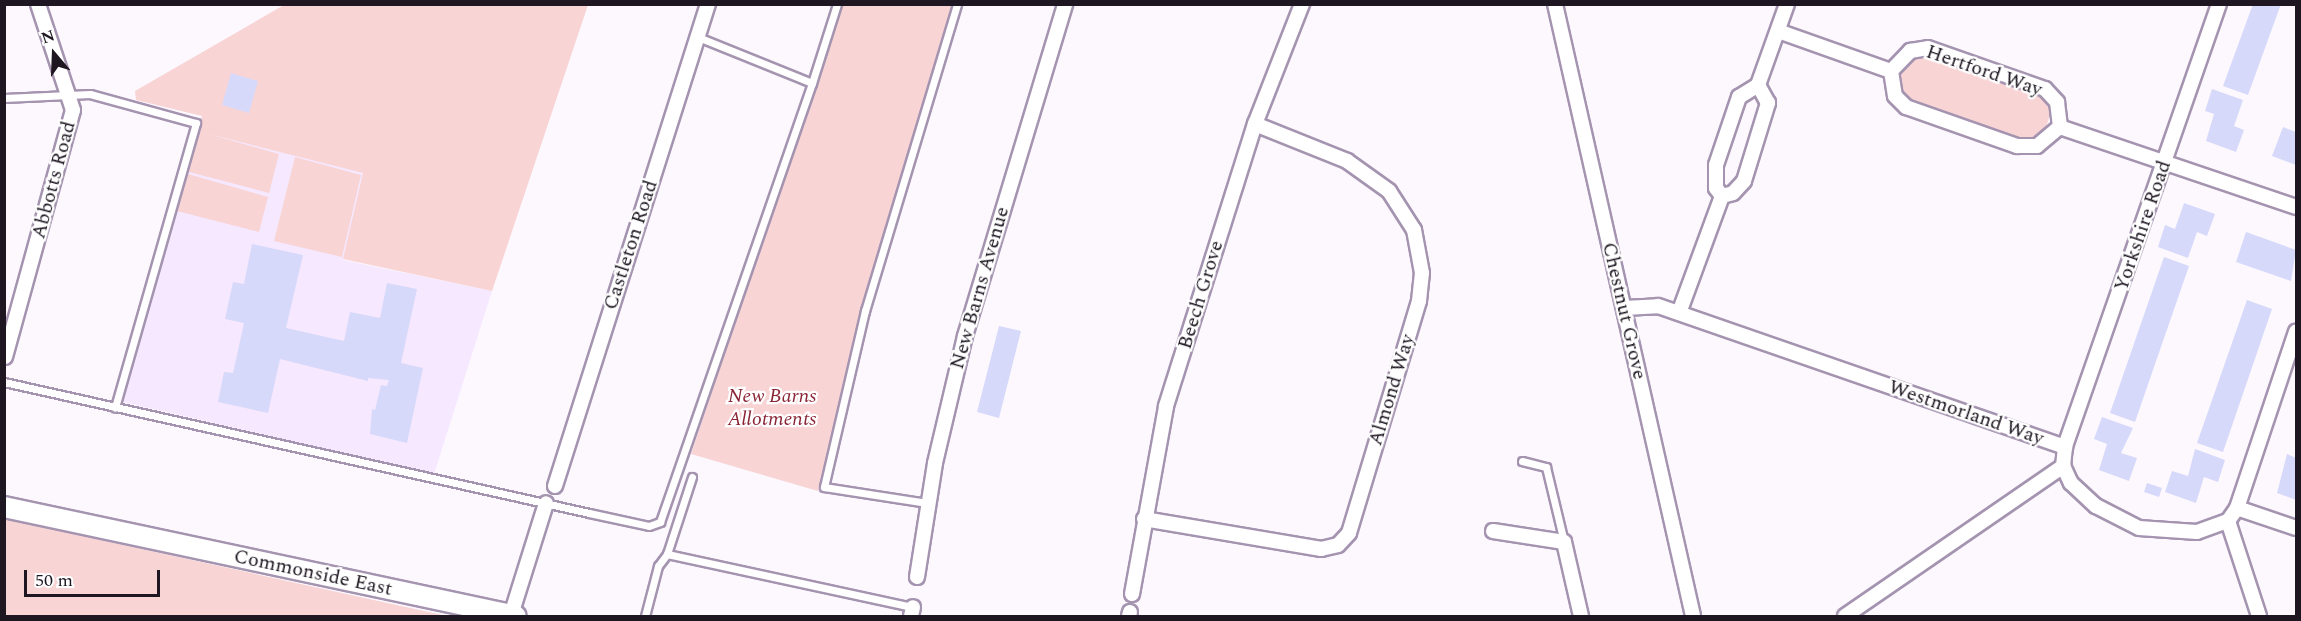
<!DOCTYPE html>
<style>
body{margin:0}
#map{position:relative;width:2301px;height:621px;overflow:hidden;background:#fcf8fe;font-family:Spectral,serif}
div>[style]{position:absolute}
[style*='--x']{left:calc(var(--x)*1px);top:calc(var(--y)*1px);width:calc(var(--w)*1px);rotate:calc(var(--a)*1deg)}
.built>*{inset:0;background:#f6e8ff}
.green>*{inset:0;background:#f8d4d5}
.building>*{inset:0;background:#d7d9fa}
.roads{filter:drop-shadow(2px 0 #a594b0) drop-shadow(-2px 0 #a594b0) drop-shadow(0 2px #a594b0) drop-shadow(0 -2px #a594b0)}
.lane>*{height:7px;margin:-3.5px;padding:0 3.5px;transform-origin:3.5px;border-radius:3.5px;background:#fff}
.street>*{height:14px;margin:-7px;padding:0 7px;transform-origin:7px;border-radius:7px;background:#fff}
.secondary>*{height:20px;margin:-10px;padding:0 10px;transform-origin:10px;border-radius:10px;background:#fff}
span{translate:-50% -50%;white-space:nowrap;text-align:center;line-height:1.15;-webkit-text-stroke:4.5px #fff;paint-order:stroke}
.street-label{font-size:20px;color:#1e1722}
.park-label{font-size:20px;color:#8a2536;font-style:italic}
.frame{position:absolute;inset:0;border:6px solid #1e1722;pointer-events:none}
.north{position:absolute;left:24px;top:24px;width:60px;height:60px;-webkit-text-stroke:4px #fff;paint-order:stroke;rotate:341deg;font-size:16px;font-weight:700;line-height:24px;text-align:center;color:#1e1722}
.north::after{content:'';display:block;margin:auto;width:21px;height:27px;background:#1e1722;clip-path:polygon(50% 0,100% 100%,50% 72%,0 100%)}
.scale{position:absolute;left:24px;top:570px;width:136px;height:27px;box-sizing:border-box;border:3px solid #1e1722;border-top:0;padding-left:8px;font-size:18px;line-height:21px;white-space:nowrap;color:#1e1722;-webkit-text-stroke:4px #fff;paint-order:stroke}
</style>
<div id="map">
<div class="built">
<i style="clip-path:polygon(197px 131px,364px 173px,343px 260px,492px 291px,434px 474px,123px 402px)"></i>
</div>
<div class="green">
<i style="clip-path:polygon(284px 5px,588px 5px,492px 291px,343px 259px,363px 173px,209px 134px,279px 154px,269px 193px,189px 172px,202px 116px,136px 100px,135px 91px)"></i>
<i style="clip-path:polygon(842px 5px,954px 5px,862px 307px,818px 491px,691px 454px)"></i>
<i style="clip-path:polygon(1927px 55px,2041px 95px,2052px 109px,2044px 133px,2035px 140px,2023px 140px,1906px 99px,1899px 80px,1904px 64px,1912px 58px)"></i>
<i style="clip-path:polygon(295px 157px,361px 175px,342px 257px,274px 241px)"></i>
<i style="clip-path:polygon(188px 174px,268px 197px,259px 232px,177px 211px)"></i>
<i style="clip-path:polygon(5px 519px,447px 616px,5px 616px)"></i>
</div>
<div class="building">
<i style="clip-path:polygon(2253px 4px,2281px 4px,2248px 95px,2223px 86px)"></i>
<i style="clip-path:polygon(231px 73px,258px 81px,249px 113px,222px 105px)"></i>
<i style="clip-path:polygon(2212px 89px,2243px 100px,2234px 126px,2244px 130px,2236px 152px,2206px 141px,2214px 114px,2205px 111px)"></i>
<i style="clip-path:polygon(2283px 127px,2296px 132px,2296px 165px,2272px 156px)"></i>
<i style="clip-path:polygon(2184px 203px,2215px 214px,2207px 236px,2197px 232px,2188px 258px,2158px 247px,2165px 225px,2175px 229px)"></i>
<i style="clip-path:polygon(2246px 232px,2296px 250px,2291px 281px,2236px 262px)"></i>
<i style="clip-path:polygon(252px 244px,303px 255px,286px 328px,344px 341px,350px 312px,380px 318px,387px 283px,417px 289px,401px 363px,423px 368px,407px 443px,370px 434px,372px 409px,375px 410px,381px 385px,387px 386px,389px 380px,368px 378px,368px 381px,280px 359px,268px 413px,218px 402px,224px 372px,233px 373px,244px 323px,225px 319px,233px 282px,244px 284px)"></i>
<i style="clip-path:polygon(2164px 257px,2189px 266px,2135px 422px,2110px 413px)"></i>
<i style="clip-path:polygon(2247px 300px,2272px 309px,2223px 452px,2197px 443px)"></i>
<i style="clip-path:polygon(999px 326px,1021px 331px,999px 418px,977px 412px)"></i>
<i style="clip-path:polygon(2102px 417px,2133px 428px,2121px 453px,2137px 458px,2129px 481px,2099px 470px,2107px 444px,2094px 439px)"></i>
<i style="clip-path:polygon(2195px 449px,2225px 460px,2218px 482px,2204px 477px,2196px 503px,2165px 492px,2172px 471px,2188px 476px)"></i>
<i style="clip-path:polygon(2287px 454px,2296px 458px,2296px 500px,2277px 493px)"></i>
<i style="clip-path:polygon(2147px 483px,2162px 488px,2159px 497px,2144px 492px)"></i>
</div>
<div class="roads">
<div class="lane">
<i style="--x:812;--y:83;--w:83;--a:-72.4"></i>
<i style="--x:4;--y:98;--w:86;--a:-2.7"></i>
<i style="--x:90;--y:94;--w:110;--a:15.3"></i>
<i style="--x:196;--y:123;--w:296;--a:105.9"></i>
<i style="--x:4;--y:382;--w:599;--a:12.62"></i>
<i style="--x:589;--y:513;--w:61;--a:12.2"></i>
<i style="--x:649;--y:526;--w:12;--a:-20"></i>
<i style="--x:660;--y:522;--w:465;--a:-70.9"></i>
<i style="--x:812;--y:83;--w:123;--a:-158"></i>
<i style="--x:1522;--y:461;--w:25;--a:14"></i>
<i style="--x:1546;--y:467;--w:77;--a:76.5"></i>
<i style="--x:927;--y:503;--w:104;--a:-171.2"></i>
<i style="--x:824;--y:487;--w:181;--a:-76.9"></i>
<i style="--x:865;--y:311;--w:320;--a:-73.3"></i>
<i style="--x:667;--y:554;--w:81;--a:-72"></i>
<i style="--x:645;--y:616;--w:52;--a:-75.4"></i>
<i style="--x:658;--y:566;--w:15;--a:-53"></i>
<i style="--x:667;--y:554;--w:252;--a:12.2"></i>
</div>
<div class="street">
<i style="--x:1555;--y:4;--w:627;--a:77.29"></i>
<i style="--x:2219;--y:4;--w:469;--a:109.2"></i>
<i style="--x:2065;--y:447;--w:19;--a:96"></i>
<i style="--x:2063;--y:466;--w:19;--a:65"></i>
<i style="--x:2071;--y:483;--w:34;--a:43"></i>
<i style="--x:2096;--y:506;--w:48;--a:27.1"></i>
<i style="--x:2139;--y:528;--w:58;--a:3.9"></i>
<i style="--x:2197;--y:532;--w:33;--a:-20"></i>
<i style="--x:2228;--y:521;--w:16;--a:-55"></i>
<i style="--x:2237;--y:508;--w:62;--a:18.7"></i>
<i style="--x:1778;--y:31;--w:120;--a:19.5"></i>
<i style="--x:1891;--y:71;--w:25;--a:81"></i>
<i style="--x:1895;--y:96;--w:16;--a:45"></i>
<i style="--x:1906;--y:107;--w:118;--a:19.4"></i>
<i style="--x:2017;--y:146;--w:20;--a:0"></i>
<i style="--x:2037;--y:146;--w:30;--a:-40"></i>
<i style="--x:1891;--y:71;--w:28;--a:-46"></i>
<i style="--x:1910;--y:51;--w:18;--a:-9"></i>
<i style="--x:1928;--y:48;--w:124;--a:19.3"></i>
<i style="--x:2045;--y:89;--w:18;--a:47"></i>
<i style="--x:2057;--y:102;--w:25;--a:83"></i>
<i style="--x:2060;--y:127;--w:249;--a:18.7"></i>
<i style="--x:1722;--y:196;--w:11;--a:-15"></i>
<i style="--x:1733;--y:193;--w:16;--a:-47"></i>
<i style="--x:1744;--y:181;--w:82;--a:-72.9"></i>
<i style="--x:1768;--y:103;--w:21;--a:-119"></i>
<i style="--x:1624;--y:308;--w:34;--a:-3"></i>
<i style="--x:1658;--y:306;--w:431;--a:19.1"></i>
<i style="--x:1679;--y:313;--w:125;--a:-69.8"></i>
<i style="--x:1722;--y:196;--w:10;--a:-127"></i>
<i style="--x:1716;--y:188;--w:23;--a:-90"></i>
<i style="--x:1716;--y:165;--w:72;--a:-71.3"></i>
<i style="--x:1739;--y:97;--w:22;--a:-32"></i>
<i style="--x:1758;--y:85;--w:86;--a:-70.3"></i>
<i style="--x:5;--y:357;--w:256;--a:-74.6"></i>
<i style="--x:73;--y:110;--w:112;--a:-108.3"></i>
<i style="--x:555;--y:486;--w:506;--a:-72.39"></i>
<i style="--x:2237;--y:508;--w:186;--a:-71.5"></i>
<i style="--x:1144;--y:519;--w:180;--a:9.6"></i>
<i style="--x:1321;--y:549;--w:17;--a:-13"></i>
<i style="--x:1338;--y:545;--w:16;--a:-47"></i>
<i style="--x:1349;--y:533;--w:242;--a:-73.2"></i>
<i style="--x:1419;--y:301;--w:28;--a:-84"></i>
<i style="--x:1422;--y:273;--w:44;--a:-100.5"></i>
<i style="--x:1414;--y:230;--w:46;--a:-122.7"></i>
<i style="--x:1389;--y:191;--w:52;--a:-144.5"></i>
<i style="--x:1347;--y:161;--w:99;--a:-158.1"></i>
<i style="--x:2228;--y:521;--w:100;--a:71.9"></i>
<i style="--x:1493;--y:531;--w:72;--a:8.8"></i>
<i style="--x:1564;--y:542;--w:76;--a:77.1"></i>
<i style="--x:917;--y:577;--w:115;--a:-81"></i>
<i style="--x:935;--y:463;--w:130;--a:-76.7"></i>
<i style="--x:965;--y:336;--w:347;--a:-73.2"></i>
<i style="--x:1132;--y:594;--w:191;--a:-79.7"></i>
<i style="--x:1166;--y:406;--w:296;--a:-72.5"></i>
<i style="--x:1255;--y:124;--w:129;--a:-68.6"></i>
<i style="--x:511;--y:615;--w:117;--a:-72.6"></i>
<i style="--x:911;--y:616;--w:9;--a:-77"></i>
<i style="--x:1129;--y:616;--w:4;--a:-76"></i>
<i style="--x:1845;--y:616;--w:265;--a:-34.5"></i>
</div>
<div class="secondary">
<i style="--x:4;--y:507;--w:523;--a:12.02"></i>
</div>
</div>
<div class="street-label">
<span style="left:1984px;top:71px;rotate:19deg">Hertford Way</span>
<span style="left:54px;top:180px;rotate:-75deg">Abbotts Road</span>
<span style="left:2143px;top:226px;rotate:-71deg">Yorkshire Road</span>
<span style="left:631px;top:245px;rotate:-72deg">Castleton Road</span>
<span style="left:980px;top:288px;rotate:-74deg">New Barns Avenue</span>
<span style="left:1201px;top:295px;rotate:-73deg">Beech Grove</span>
<span style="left:1624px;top:311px;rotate:77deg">Chestnut Grove</span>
<span style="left:1392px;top:390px;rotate:-73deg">Almond Way</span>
<span style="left:1966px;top:413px;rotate:19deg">Westmorland Way</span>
<span style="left:313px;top:573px;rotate:12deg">Commonside East</span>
</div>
<div class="park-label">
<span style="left:772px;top:408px">New Barns<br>Allotments</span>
</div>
<div class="frame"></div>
<div class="north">N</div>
<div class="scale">50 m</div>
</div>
